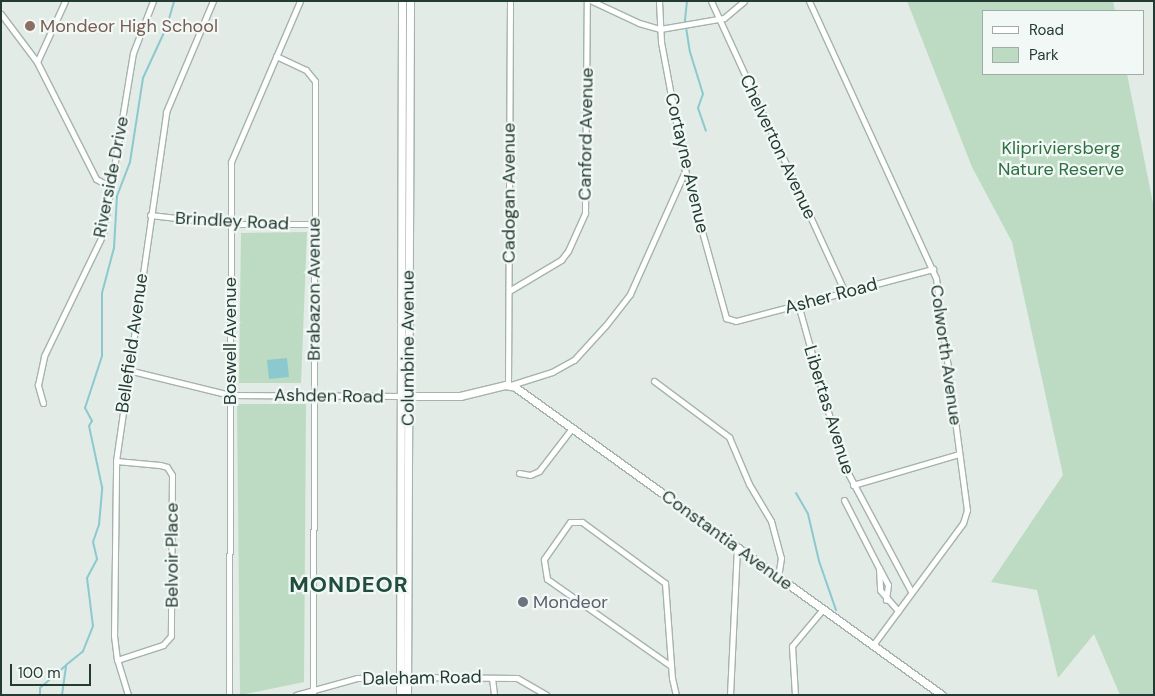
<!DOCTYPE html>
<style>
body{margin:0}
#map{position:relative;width:1155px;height:696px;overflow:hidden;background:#e2ebe6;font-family:"DM Sans",sans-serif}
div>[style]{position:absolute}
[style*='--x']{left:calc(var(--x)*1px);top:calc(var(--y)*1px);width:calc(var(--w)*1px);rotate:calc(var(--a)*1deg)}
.green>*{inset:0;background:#bcdbc2}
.water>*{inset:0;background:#8cc9ce}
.stream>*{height:2px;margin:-1px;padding:0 1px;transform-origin:1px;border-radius:1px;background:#8cc9ce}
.roads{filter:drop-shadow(1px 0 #a5b3ad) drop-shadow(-1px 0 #a5b3ad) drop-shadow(0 1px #a5b3ad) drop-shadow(0 -1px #a5b3ad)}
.street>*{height:5px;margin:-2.5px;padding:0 2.5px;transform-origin:2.5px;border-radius:2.5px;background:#fff}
.secondary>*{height:7px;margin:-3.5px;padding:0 3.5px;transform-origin:3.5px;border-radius:3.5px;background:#fff}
.dots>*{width:14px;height:14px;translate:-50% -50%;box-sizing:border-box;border:2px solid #f2f8f5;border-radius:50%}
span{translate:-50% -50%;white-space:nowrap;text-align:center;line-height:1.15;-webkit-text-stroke:4.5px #f2f8f5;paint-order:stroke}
.education-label{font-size:18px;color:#785e54}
.left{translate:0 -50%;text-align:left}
.street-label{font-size:18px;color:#233b33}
.park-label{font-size:18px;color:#2f7043}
.worship-label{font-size:18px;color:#5b616d}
.district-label{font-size:22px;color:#204d3e;font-weight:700;letter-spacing:1px}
.frame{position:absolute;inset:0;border:2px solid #233b33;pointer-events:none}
.legend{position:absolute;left:982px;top:10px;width:162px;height:65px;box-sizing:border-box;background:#f2f8f5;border:1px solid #9faca7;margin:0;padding:6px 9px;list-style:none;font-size:15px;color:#233b33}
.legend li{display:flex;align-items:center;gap:10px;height:25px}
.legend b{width:25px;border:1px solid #9faca7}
.scale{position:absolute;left:10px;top:664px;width:81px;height:22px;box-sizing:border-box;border:2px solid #233b33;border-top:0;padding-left:6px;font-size:15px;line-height:18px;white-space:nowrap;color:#233b33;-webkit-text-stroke:4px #f2f8f5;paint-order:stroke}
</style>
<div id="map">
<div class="green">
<i style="clip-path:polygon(907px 1px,1113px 1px,1115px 11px,984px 11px,984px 74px,1127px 74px,1154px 208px,1154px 695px,1120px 695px,1094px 634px,1058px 678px,1037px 590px,991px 582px,1063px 475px,1012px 242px,972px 167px)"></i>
<i style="clip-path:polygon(307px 232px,301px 383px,239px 383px,241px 233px)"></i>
<i style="clip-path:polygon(237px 404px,306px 404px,304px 682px,240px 695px)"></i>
</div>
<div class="water">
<i style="clip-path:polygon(287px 358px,289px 377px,269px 379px,267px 360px)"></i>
</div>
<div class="stream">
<i style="--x:687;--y:1;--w:20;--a:96"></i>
<i style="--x:685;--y:21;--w:31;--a:81"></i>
<i style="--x:690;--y:52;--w:44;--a:72.8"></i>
<i style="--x:703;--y:94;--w:15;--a:110"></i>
<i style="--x:698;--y:108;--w:24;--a:71"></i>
<i style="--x:796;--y:493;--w:24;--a:60"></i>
<i style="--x:808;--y:514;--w:48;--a:76.8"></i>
<i style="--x:819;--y:561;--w:52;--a:70.9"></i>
<i style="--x:40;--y:695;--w:7;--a:-90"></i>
<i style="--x:40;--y:688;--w:33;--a:-41"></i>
<i style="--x:62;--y:695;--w:30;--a:-82"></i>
<i style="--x:66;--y:665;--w:22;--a:-39"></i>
<i style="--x:83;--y:651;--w:27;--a:-68"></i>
<i style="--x:93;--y:626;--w:48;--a:-97.1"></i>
<i style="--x:87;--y:578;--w:21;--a:-62"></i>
<i style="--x:97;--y:559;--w:17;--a:-103"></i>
<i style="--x:93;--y:542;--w:18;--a:-71"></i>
<i style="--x:99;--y:525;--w:38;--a:-85"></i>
<i style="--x:102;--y:487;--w:62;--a:-102"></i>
<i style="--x:89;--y:426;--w:6;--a:-59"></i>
<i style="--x:92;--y:421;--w:15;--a:-118"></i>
<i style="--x:85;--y:408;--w:55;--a:-71.9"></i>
<i style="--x:102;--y:356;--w:63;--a:-90"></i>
<i style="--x:102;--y:293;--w:47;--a:-75.1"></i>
<i style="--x:114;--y:248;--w:52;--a:-86.7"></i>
<i style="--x:117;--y:196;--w:36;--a:-69"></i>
<i style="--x:130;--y:162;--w:85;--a:-81.2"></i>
<i style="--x:143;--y:78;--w:57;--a:-65.2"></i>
<i style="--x:167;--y:26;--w:26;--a:-74"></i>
</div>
<div class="roads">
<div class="street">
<i style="--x:592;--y:1;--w:52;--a:25.1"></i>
<i style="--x:639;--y:23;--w:22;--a:16"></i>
<i style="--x:660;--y:29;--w:65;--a:-9.8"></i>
<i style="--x:724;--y:18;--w:26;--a:-40"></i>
<i style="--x:659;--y:1;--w:41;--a:87.2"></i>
<i style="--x:661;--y:42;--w:130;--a:79.4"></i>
<i style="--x:685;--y:170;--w:154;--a:74.5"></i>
<i style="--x:726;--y:318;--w:10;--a:17"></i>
<i style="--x:736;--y:321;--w:204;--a:-14.8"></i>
<i style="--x:711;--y:1;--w:320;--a:65.3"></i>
<i style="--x:809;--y:1;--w:305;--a:65.4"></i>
<i style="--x:936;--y:278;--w:234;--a:82.4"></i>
<i style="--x:967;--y:510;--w:14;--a:107"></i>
<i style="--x:963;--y:523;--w:152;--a:126.4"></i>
<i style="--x:1;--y:14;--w:60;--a:53.1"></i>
<i style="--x:37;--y:62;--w:131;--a:63.2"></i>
<i style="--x:96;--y:179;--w:17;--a:28"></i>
<i style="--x:276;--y:56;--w:33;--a:25"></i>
<i style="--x:306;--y:70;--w:14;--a:51"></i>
<i style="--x:315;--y:81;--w:614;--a:90.19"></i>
<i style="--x:37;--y:62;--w:67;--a:-65.3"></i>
<i style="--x:150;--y:215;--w:81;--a:6.4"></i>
<i style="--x:230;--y:224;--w:84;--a:0"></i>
<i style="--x:509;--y:291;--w:61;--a:-30.8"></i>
<i style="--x:561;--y:260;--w:11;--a:-52"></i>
<i style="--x:568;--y:251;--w:42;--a:-65.9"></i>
<i style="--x:585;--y:213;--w:212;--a:-89.5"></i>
<i style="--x:798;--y:304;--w:164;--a:74.4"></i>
<i style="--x:842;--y:462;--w:146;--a:61.9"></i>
<i style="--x:128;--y:370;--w:105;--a:13.8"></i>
<i style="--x:230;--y:395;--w:171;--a:0.3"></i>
<i style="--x:654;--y:381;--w:94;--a:36.7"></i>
<i style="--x:729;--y:437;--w:51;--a:66.9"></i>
<i style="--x:749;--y:484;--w:43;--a:59.3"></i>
<i style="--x:771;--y:521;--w:38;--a:75"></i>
<i style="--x:781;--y:558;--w:18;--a:99"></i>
<i style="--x:508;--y:385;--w:384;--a:-89.7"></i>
<i style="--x:511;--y:385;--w:43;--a:-17.6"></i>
<i style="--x:552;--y:372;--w:25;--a:-29"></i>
<i style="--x:574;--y:360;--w:47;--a:-47.6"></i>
<i style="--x:606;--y:325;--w:39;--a:-52"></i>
<i style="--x:630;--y:294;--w:135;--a:-65.9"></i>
<i style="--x:43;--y:403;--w:19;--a:-106"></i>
<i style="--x:38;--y:385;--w:30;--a:-78"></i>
<i style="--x:44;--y:356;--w:136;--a:-64.2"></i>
<i style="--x:103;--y:234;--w:183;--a:-80.6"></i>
<i style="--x:133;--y:53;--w:56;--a:-69"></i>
<i style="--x:116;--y:461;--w:44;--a:5.2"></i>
<i style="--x:160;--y:465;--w:7;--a:16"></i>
<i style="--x:167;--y:467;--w:9;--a:58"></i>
<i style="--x:172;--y:475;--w:161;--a:90.4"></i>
<i style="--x:171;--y:636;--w:12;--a:132"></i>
<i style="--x:163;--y:645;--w:48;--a:161.9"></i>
<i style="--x:519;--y:473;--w:11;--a:10"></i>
<i style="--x:530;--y:475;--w:10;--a:-24"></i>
<i style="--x:539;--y:471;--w:54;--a:-52.5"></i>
<i style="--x:853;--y:485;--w:110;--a:-16.3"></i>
<i style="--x:844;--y:500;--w:76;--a:62.8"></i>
<i style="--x:879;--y:568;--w:22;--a:87"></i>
<i style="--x:880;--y:590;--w:28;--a:49"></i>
<i style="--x:879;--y:568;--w:19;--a:62"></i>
<i style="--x:888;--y:585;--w:15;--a:98"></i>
<i style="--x:671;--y:666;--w:151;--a:-144.9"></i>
<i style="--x:547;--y:579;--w:20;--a:-99"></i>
<i style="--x:544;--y:559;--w:45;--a:-54.9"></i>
<i style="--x:570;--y:522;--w:12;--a:0"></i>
<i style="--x:582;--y:522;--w:103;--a:36.3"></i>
<i style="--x:665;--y:583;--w:95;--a:85.8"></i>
<i style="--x:672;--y:678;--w:17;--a:77"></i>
<i style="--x:492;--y:678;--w:17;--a:83"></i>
<i style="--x:128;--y:695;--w:37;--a:-107"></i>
<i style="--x:117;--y:660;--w:24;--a:-97"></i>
<i style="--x:114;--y:636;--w:175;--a:-89.3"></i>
<i style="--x:116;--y:461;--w:353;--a:-81.8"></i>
<i style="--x:166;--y:112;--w:121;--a:-67.1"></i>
<i style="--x:229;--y:695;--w:533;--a:-89.79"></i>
<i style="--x:231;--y:162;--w:175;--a:-66.8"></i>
<i style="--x:296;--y:695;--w:63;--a:-15.6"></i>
<i style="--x:357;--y:678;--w:50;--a:-1.1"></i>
<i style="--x:407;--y:677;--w:110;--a:0.5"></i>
<i style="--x:517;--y:678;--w:34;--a:30"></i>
<i style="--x:730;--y:695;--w:148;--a:-87.3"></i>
<i style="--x:795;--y:695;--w:49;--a:-93.5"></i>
<i style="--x:792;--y:646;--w:48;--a:-50"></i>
</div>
<div class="secondary">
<i style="--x:406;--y:396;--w:54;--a:0"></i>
<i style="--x:460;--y:396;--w:46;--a:-13.7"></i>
<i style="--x:505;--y:385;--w:10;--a:11"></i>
<i style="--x:515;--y:387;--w:526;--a:35.8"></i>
<i style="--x:400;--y:695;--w:694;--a:-89.83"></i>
<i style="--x:407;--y:695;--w:694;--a:-89.75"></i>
</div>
</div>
<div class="dots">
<i style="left:30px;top:26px;background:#8d6e63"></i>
<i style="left:523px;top:602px;background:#6b7280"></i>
</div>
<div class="education-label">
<span class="left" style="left:40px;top:26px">Mondeor High School</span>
</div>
<div class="street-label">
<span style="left:586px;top:134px;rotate:-89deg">Canford Avenue</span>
<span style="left:778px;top:147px;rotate:65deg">Chelverton Avenue</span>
<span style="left:687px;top:163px;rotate:77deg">Cortayne Avenue</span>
<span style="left:111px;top:177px;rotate:-79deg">Riverside Drive</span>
<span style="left:509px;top:193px;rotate:-90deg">Cadogan Avenue</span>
<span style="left:232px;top:221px;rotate:3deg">Brindley Road</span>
<span style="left:314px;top:289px;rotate:-90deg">Brabazon Avenue</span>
<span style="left:831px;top:296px;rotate:-15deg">Asher Road</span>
<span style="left:230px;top:341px;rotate:-90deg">Boswell Avenue</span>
<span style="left:132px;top:343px;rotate:-82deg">Bellefield Avenue</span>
<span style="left:408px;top:348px;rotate:-90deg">Columbine Avenue</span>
<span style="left:946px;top:355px;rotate:82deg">Colworth Avenue</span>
<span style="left:329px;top:396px;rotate:1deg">Ashden Road</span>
<span style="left:829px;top:410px;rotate:73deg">Libertas Avenue</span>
<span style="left:727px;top:540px;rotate:36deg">Constantia Avenue</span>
<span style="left:172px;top:555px;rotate:-90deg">Belvoir Place</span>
<span style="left:422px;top:678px;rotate:-1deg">Daleham Road</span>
</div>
<div class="park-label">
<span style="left:1061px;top:159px">Klipriviersberg<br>Nature Reserve</span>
</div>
<div class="worship-label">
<span class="left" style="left:533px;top:602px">Mondeor</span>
</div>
<div class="district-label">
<span style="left:349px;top:585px">MONDEOR</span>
</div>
<div class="frame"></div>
<ul class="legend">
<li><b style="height:6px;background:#fff"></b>Road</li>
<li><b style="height:14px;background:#bcdbc2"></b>Park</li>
</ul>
<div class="scale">100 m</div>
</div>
